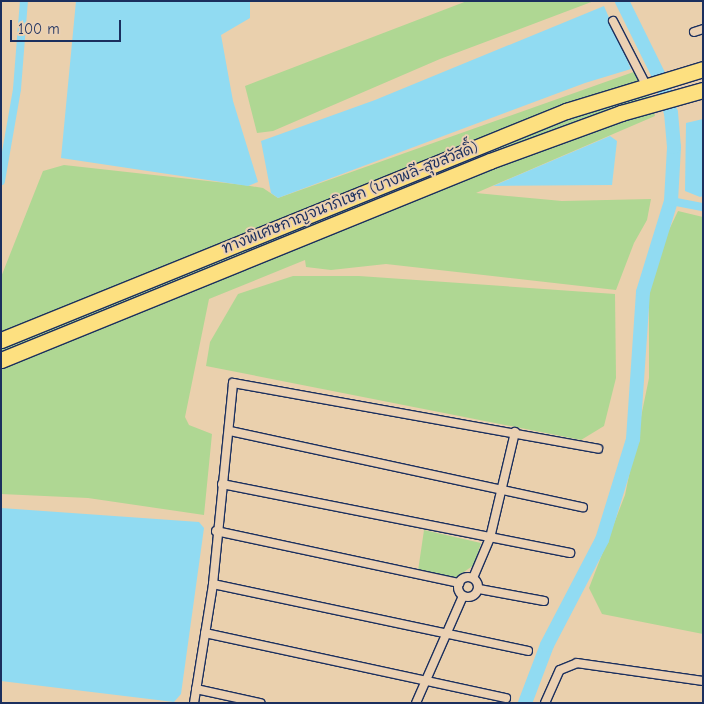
<!DOCTYPE html>
<meta charset="utf-8">
<style>
body{margin:0}
#map{position:relative;width:704px;height:704px;overflow:hidden;background:#ead0ad;font-family:"Comic Neue","Playpen Sans Thai",sans-serif}
div>[style]{position:absolute}
[style*='--x']{left:calc(var(--x)*1px);top:calc(var(--y)*1px);width:calc(var(--w)*1px);rotate:calc(var(--a)*1deg)}
.green>*{inset:0;background:#afd793}
.water>*{inset:0;background:#91dbf2}
.canal>*{height:8px;margin:-4px;padding:0 4px;transform-origin:4px;border-radius:4px;background:#91dbf2}
.river>*{height:14px;margin:-7px;padding:0 7px;transform-origin:7px;border-radius:7px;background:#91dbf2}
.roads{filter:drop-shadow(1px 0 #1b2f5e) drop-shadow(-1px 0 #1b2f5e) drop-shadow(0 1px #1b2f5e) drop-shadow(0 -1px #1b2f5e)}
.street>*{height:8px;margin:-4px;padding:0 4px;transform-origin:4px;border-radius:4px;background:#ebd1b3}
.street>.ring{margin:-4px;padding:0;box-sizing:content-box;background:none;border:8px solid #ebd1b3;border-radius:50%}
.highway>*{height:15px;margin:-7.5px;padding:0 7.5px;transform-origin:7.5px;border-radius:7.5px;background:#fde080}
span{translate:-50% -50%;white-space:nowrap;text-align:center;line-height:1.15;-webkit-text-stroke:4px #ebd1b3;paint-order:stroke}
.street-label{font-size:15px;color:#1b2f5e}
.frame{position:absolute;inset:0;border:2px solid #1b2f5e;pointer-events:none}
.scale{position:absolute;left:10px;top:20px;width:111px;height:22px;box-sizing:border-box;border:2px solid #1b2f5e;border-top:0;padding-left:6px;font-size:15px;line-height:18px;white-space:nowrap;color:#1b2f5e;-webkit-text-stroke:4px #ebd1b3;paint-order:stroke}
</style>
<div id="map">
<div class="green">
<i style="clip-path:polygon(467px 1px,594px 1px,440px 59px,273px 131px,257px 133px,245px 86px)"></i>
<i style="clip-path:polygon(642px 69px,655px 116px,476px 193px,562px 201px,651px 199px,647px 220px,634px 243px,616px 290px,386px 264px,331px 270px,306px 267px,305px 260px,209px 299px,185px 417px,189px 425px,212px 434px,204px 515px,88px 498px,1px 494px,1px 277px,43px 171px,64px 165px,244px 185px,263px 188px,278px 198px)"></i>
<i style="clip-path:polygon(678px 211px,703px 217px,703px 634px,602px 614px,589px 588px,625px 495px,649px 378px,649px 272px)"></i>
<i style="clip-path:polygon(293px 276px,359px 276px,615px 294px,616px 378px,604px 426px,581px 440px,206px 366px,210px 342px,238px 294px)"></i>
<i style="clip-path:polygon(424px 530px,481px 543px,474px 565px,455px 578px,418px 571px)"></i>
</div>
<div class="water">
<i style="clip-path:polygon(76px 1px,250px 1px,250px 18px,221px 35px,233px 101px,258px 182px,248px 186px,61px 158px)"></i>
<i style="clip-path:polygon(604px 6px,631px 69px,585px 83px,278px 198px,271px 193px,261px 141px,375px 100px)"></i>
<i style="clip-path:polygon(703px 119px,703px 196px,700px 197px,685px 191px,686px 123px)"></i>
<i style="clip-path:polygon(610px 136px,617px 141px,612px 185px,493px 186px)"></i>
<i style="clip-path:polygon(1px 508px,199px 522px,204px 528px,181px 694px,174px 702px,1px 681px)"></i>
</div>
<div class="canal">
<i style="--x:1;--y:181;--w:93;--a:-80.1"></i>
<i style="--x:17;--y:89;--w:88;--a:-85.5"></i>
<i style="--x:671;--y:201;--w:33;--a:11"></i>
</div>
<div class="river">
<i style="--x:525;--y:703;--w:62;--a:-69.2"></i>
<i style="--x:547;--y:645;--w:119;--a:-62.4"></i>
<i style="--x:602;--y:540;--w:106;--a:-72.9"></i>
<i style="--x:633;--y:439;--w:147;--a:-86.1"></i>
<i style="--x:643;--y:292;--w:95;--a:-72.9"></i>
<i style="--x:671;--y:201;--w:54;--a:-86.8"></i>
<i style="--x:674;--y:147;--w:34;--a:-95"></i>
<i style="--x:671;--y:113;--w:37;--a:-107"></i>
<i style="--x:660;--y:78;--w:86;--a:-116.3"></i>
</div>
<div class="roads">
<div class="street">
<i style="--x:613;--y:21;--w:72;--a:62.7"></i>
<i style="--x:694;--y:32;--w:9;--a:-18"></i>
<i style="--x:230;--y:431;--w:361;--a:12.2"></i>
<i style="--x:222;--y:484;--w:355;--a:11.2"></i>
<i style="--x:216;--y:531;--w:249;--a:12.1"></i>
<i class="ring" style="left:458px;top:577px;width:12px;height:12px"></i>
<i style="--x:473;--y:578;--w:43;--a:-67"></i>
<i style="--x:490;--y:538;--w:109;--a:-76.7"></i>
<i style="--x:213;--y:584;--w:322;--a:12"></i>
<i style="--x:479;--y:589;--w:66;--a:10.5"></i>
<i style="--x:205;--y:633;--w:308;--a:12.2"></i>
<i style="--x:196;--y:689;--w:66;--a:12.3"></i>
<i style="--x:194;--y:703;--w:121;--a:-80.9"></i>
<i style="--x:213;--y:584;--w:202;--a:-84.3"></i>
<i style="--x:233;--y:383;--w:371;--a:10.2"></i>
<i style="--x:416;--y:703;--w:117;--a:-66.3"></i>
<i style="--x:545;--y:703;--w:36;--a:-66"></i>
<i style="--x:560;--y:670;--w:18;--a:-22"></i>
<i style="--x:577;--y:663;--w:127;--a:8.1"></i>
</div>
<div class="highway">
<i style="--x:1;--y:340;--w:610;--a:-22.06"></i>
<i style="--x:566;--y:111;--w:143;--a:-17"></i>
<i style="--x:1;--y:360;--w:528;--a:-22.14"></i>
<i style="--x:490;--y:161;--w:140;--a:-20.1"></i>
<i style="--x:621;--y:113;--w:85;--a:-15.7"></i>
</div>
</div>
<div class="street-label">
<span style="left:350px;top:198px;rotate:-22deg">ทางพิเศษกาญจนาภิเษก (บางพลี-สุขสวัสดิ์)</span>
</div>
<div class="frame"></div>
<div class="scale">100 m</div>
</div>
